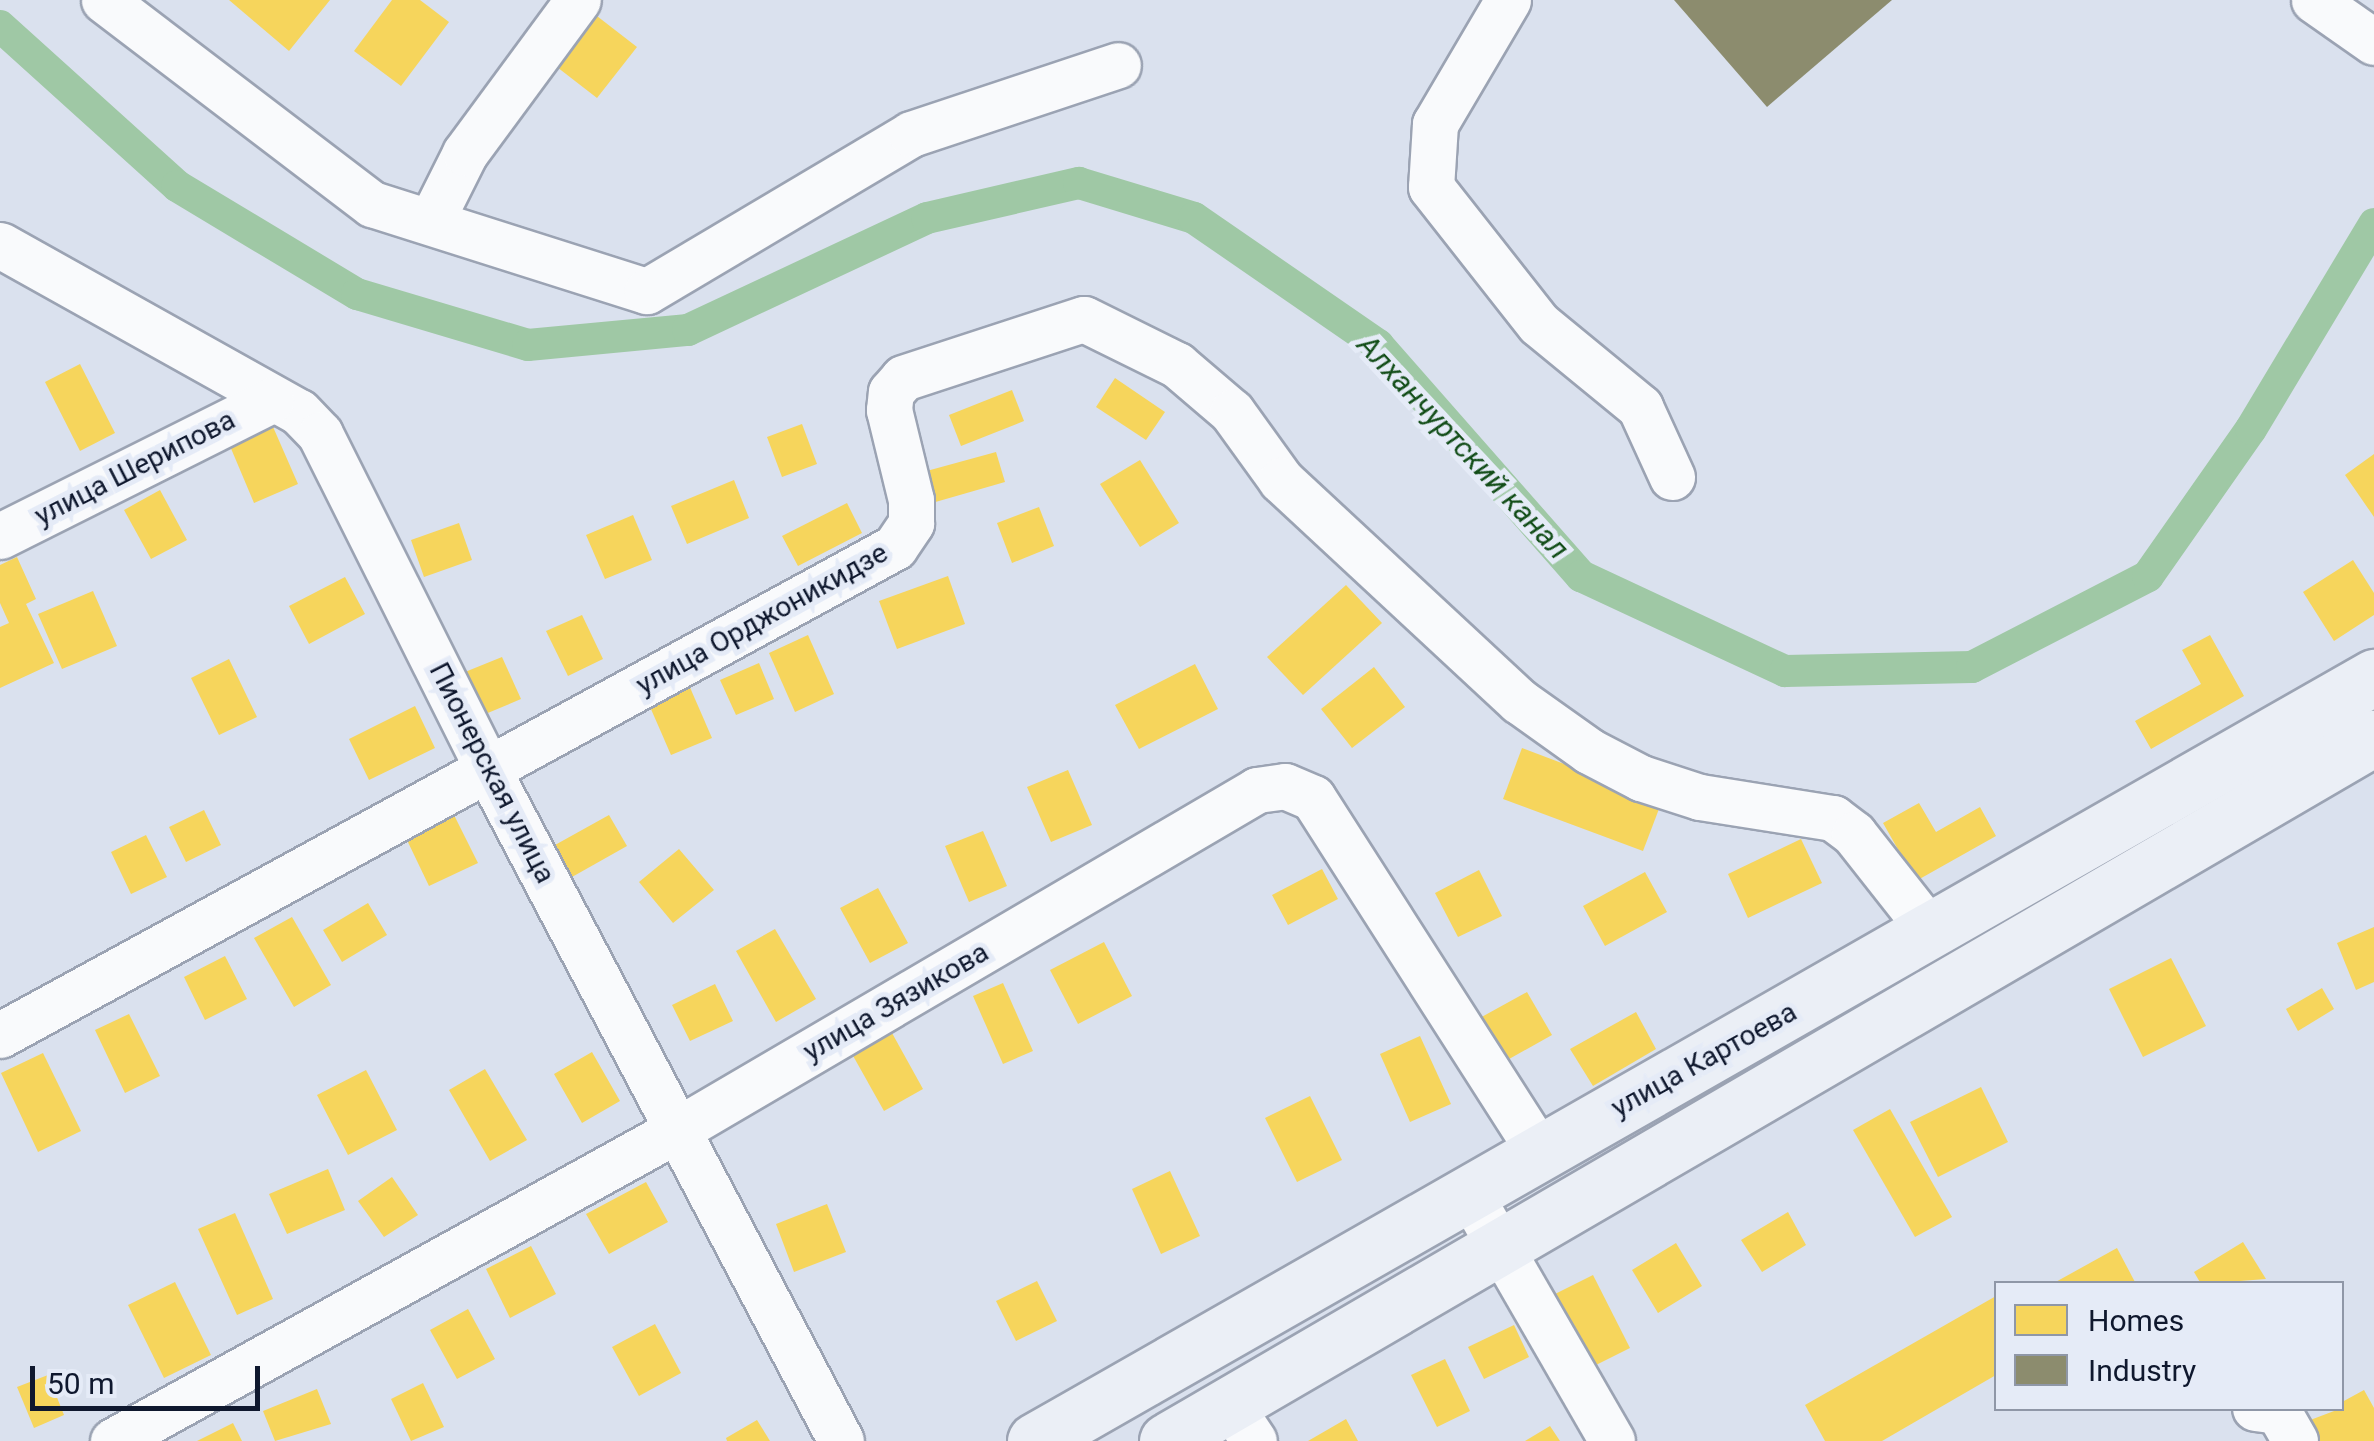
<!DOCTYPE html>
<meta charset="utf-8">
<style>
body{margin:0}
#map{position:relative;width:2374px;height:1441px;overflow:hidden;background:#dae1ee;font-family:Roboto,sans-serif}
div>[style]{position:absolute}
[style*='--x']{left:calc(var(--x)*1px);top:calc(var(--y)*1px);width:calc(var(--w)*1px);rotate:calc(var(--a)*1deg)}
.homes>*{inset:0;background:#f6d55c}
.industry>*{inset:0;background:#8c8c6e}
.canal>*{height:32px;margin:-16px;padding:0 16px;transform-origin:16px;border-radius:16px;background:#9fc8a5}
.roads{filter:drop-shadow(2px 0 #9ba3b3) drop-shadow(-2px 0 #9ba3b3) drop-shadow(0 2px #9ba3b3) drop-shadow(0 -2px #9ba3b3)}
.minor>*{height:45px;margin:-22.5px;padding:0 22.5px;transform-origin:22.5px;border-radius:22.5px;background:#f9fafc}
.major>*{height:55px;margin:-27.5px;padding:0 27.5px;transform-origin:27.5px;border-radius:27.5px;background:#ebeff6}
span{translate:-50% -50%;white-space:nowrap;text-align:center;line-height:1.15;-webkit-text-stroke:10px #e5ebf7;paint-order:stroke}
.street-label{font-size:28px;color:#0f182e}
.water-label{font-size:30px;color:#124d18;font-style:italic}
.legend{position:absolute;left:1994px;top:1281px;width:350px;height:130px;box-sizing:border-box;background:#e5ebf7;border:2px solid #8f97a7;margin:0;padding:12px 18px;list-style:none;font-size:30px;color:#0f182e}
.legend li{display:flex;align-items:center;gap:20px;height:50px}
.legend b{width:50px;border:2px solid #8f97a7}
.scale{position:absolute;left:30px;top:1366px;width:230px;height:45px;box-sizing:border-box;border:5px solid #0f182e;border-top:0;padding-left:12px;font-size:30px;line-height:35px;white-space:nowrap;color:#0f182e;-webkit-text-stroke:8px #e5ebf7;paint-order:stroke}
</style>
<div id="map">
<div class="homes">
<i style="clip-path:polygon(229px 0,330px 0,289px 51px)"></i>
<i style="clip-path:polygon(392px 0,420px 0,449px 22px,401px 86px,354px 51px)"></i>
<i style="clip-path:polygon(584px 6px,637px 47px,597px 98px,544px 57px)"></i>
<i style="clip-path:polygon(80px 364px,115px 433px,80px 451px,45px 382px)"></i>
<i style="clip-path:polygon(1115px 378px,1165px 412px,1146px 440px,1096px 407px)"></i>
<i style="clip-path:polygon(1012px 390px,1024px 421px,961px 446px,949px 415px)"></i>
<i style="clip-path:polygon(270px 420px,298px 484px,254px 503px,227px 439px)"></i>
<i style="clip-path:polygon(802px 424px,817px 464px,782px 477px,767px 437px)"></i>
<i style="clip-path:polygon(996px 452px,1005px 482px,932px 503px,923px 472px)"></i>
<i style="clip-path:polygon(2374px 454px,2374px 517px,2345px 475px)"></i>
<i style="clip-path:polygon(1140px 460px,1179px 523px,1140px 547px,1100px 484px)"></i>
<i style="clip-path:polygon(734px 480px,749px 518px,687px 544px,671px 506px)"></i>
<i style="clip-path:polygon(160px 490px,187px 540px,151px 559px,124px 510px)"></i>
<i style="clip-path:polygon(847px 503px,862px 533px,798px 566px,782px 536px)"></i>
<i style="clip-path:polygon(1039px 507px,1054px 546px,1012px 563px,997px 523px)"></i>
<i style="clip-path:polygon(633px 515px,652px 560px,605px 579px,586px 535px)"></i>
<i style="clip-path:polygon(459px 523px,472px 560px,424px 577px,411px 540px)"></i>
<i style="clip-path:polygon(17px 557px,36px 599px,26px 604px,54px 663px,0 688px,0 627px,9px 623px,0 603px,0 565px)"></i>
<i style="clip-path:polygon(2353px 560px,2374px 593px,2374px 615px,2334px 641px,2303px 592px)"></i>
<i style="clip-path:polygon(948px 576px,965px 624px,897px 649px,879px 601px)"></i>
<i style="clip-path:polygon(345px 577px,365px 614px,309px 644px,289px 606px)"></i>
<i style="clip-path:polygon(1346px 585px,1382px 623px,1303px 695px,1267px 657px)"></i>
<i style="clip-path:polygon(93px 591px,117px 646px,62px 669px,38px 614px)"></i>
<i style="clip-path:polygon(582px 615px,603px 659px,568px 676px,546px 631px)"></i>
<i style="clip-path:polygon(808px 635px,834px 694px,795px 712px,769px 653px)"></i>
<i style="clip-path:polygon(2210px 635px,2244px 696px,2151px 749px,2135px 721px,2201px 684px,2182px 650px)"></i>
<i style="clip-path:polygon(502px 657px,521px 699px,483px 715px,465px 672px)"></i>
<i style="clip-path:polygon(229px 659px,257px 717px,219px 735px,191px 678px)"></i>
<i style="clip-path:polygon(759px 663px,774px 699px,736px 715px,720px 680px)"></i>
<i style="clip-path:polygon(1195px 664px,1218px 709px,1139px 749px,1115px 705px)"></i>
<i style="clip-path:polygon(1374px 667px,1405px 707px,1352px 748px,1321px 709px)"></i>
<i style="clip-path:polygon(685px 676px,712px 738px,671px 755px,644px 693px)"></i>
<i style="clip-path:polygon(415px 706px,435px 748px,369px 780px,349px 739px)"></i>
<i style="clip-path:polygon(1522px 748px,1662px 801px,1643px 851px,1503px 799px)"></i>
<i style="clip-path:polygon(1068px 770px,1092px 825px,1051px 842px,1027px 787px)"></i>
<i style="clip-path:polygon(1919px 803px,1936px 832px,1980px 807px,1996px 836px,1916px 881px,1883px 823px)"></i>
<i style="clip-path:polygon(204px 810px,221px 845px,186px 862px,169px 827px)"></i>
<i style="clip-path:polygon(453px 813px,478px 863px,429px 886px,405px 836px)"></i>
<i style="clip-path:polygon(609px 815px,627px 846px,572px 877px,555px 845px)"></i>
<i style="clip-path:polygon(983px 831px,1007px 886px,969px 902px,945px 846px)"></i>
<i style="clip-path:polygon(146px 835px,167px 877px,131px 894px,111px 852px)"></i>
<i style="clip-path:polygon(1801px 839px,1822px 883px,1748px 918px,1728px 874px)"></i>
<i style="clip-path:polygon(679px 849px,714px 890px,673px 923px,639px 882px)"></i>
<i style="clip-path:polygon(1322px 869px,1338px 899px,1288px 925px,1272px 895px)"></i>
<i style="clip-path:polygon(1479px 870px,1502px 916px,1458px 937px,1435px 893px)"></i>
<i style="clip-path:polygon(1645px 872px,1667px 912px,1605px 946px,1583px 906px)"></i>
<i style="clip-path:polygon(878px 888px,908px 943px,870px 963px,840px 908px)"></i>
<i style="clip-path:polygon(368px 903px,387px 935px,342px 962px,323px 930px)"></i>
<i style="clip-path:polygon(292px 917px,331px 985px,294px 1007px,254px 938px)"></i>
<i style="clip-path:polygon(2374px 927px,2374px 982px,2356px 990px,2337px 943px)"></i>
<i style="clip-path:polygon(775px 929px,816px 999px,776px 1022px,736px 951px)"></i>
<i style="clip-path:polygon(1104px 942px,1132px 996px,1078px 1024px,1050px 970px)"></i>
<i style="clip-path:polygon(225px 956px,247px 999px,205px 1020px,184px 977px)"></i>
<i style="clip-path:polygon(2171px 958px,2206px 1026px,2143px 1057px,2109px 989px)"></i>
<i style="clip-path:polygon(1003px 983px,1033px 1051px,1003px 1064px,973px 996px)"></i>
<i style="clip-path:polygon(715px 984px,733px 1021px,690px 1041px,672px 1005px)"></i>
<i style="clip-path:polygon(2322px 988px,2334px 1009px,2298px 1031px,2286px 1009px)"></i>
<i style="clip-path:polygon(1527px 992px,1552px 1035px,1502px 1063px,1478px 1019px)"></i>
<i style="clip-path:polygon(1636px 1012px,1656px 1049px,1593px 1086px,1570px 1049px)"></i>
<i style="clip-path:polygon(129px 1014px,160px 1076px,125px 1093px,95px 1030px)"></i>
<i style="clip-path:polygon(892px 1033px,923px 1089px,884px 1111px,852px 1054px)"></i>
<i style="clip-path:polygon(1420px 1036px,1451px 1104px,1410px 1122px,1380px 1054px)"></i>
<i style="clip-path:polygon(592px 1052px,620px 1101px,582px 1123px,554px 1074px)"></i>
<i style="clip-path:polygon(43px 1053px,81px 1131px,38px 1152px,1px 1073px)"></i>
<i style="clip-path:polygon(485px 1069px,527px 1140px,490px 1161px,449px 1090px)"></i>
<i style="clip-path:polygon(366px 1070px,397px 1130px,348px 1155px,317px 1095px)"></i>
<i style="clip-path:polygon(1981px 1087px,2008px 1142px,1938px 1177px,1910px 1122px)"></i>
<i style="clip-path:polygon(1310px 1096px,1342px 1160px,1297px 1182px,1265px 1118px)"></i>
<i style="clip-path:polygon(1890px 1109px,1952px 1217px,1915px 1237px,1853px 1130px)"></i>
<i style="clip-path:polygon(328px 1169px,345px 1210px,287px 1234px,269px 1194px)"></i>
<i style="clip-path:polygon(1170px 1171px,1200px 1236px,1161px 1254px,1132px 1189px)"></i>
<i style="clip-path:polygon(392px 1177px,418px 1215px,384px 1237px,358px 1201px)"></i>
<i style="clip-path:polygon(646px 1182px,668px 1222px,609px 1254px,586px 1214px)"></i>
<i style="clip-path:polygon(827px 1204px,846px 1252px,794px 1272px,776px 1224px)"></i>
<i style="clip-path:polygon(1788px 1212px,1806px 1245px,1762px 1272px,1741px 1240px)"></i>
<i style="clip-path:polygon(235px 1213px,273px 1299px,237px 1315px,198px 1229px)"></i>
<i style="clip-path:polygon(2243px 1242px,2266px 1279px,2201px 1284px,2194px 1272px)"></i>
<i style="clip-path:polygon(1676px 1243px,1702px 1286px,1658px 1313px,1632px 1270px)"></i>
<i style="clip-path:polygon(531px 1246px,556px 1294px,510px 1318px,486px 1269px)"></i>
<i style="clip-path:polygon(2117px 1248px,2136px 1284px,2052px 1284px)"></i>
<i style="clip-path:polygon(1593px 1275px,1630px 1348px,1590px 1368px,1553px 1295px)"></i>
<i style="clip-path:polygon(1037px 1281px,1057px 1321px,1016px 1341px,996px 1301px)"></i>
<i style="clip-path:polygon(175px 1282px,211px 1355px,164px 1378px,128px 1305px)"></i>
<i style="clip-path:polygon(1996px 1296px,1996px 1375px,1882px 1441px,1825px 1441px,1805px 1405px)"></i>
<i style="clip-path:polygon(468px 1309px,495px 1359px,457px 1379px,430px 1330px)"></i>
<i style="clip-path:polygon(655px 1324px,681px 1373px,639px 1396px,612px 1347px)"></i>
<i style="clip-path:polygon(1514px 1325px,1529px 1357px,1484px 1379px,1468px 1347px)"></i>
<i style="clip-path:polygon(1445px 1359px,1470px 1411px,1437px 1427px,1411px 1375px)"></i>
<i style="clip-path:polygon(48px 1375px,64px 1415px,34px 1428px,17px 1387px)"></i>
<i style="clip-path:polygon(423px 1383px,444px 1427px,411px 1441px,391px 1399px)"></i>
<i style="clip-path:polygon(317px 1389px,331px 1424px,275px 1441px,263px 1411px)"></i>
<i style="clip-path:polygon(2364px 1390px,2374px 1408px,2374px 1441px,2316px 1441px,2305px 1422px,2342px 1408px,2342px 1402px)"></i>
<i style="clip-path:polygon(1346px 1419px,1358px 1441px,1308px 1441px)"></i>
<i style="clip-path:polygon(757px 1420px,770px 1441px,727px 1441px,726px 1438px)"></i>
<i style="clip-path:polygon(233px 1423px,242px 1441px,197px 1441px)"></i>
<i style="clip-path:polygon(1550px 1426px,1560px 1441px,1525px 1441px)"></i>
</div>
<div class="industry">
<i style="clip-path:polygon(1674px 0,1892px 0,1767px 107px)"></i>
</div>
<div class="canal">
<i style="--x:0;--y:26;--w:239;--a:42.1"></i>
<i style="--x:177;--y:186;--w:210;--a:31"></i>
<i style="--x:357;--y:294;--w:178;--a:16.6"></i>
<i style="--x:528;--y:345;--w:161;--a:-5.4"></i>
<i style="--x:688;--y:330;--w:264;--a:-25.1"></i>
<i style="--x:927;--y:218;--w:156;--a:-13"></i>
<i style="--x:1079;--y:183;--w:120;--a:16.9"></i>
<i style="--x:1194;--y:218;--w:224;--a:34.6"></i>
<i style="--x:1378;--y:345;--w:308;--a:48.7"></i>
<i style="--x:1581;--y:576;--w:225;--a:25"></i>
<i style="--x:1785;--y:671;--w:187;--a:-1.2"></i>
<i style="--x:1972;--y:667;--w:198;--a:-27.3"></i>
<i style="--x:2148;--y:576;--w:179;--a:-55"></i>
<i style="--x:2251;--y:429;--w:239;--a:-59"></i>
</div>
<div class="roads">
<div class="minor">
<i style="--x:104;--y:0;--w:337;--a:37.3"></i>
<i style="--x:372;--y:204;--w:288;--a:17.6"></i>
<i style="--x:647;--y:291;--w:307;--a:-30.7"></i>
<i style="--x:911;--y:134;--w:218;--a:-18.4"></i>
<i style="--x:1508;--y:0;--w:144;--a:120.5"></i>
<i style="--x:1435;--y:124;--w:63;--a:93.6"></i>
<i style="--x:1431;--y:187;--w:174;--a:51.8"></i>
<i style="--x:1539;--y:324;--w:131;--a:39.4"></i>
<i style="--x:1640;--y:407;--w:77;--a:65.4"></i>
<i style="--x:2314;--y:0;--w:73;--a:35"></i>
<i style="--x:431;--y:221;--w:76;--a:-63.4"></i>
<i style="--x:465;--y:153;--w:190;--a:-53.6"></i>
<i style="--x:0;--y:245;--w:342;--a:29.2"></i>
<i style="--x:299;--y:412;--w:30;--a:46"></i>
<i style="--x:320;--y:434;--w:376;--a:63.4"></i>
<i style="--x:488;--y:770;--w:758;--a:62.25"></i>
<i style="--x:0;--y:536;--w:303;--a:-26.6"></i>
<i style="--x:0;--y:1035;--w:1019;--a:-28.6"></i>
<i style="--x:895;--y:547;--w:29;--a:-56"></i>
<i style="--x:911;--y:523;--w:23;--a:-90"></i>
<i style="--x:911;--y:500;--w:93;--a:-103.7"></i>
<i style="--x:889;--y:410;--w:18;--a:-84"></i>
<i style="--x:891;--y:392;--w:18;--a:-49"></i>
<i style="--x:903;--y:378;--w:190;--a:-18.1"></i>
<i style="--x:1084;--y:319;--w:104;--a:26.3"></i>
<i style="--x:1177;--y:365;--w:72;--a:40.5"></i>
<i style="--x:1232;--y:412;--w:84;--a:54.2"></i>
<i style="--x:1281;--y:480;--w:325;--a:42.9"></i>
<i style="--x:1519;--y:701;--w:86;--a:35.5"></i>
<i style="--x:1589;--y:751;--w:59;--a:27.4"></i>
<i style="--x:1641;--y:778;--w:62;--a:17.9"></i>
<i style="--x:1700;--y:797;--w:135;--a:9"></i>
<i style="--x:1833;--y:818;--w:26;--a:37"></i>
<i style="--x:1854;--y:834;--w:125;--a:51.8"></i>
<i style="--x:1469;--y:1193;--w:286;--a:60"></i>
<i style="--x:1230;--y:1405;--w:43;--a:56.3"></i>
<i style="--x:2255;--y:1408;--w:23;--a:7"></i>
<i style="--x:2278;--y:1411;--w:34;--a:60"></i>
<i style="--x:113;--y:1441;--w:646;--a:-28.87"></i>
<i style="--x:679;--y:1129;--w:670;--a:-30.39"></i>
<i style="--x:1257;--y:790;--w:28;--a:-8"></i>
<i style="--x:1285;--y:786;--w:30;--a:23"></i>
<i style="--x:1313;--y:798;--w:421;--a:57.4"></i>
</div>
<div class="major">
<i style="--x:1035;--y:1441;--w:1542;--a:-29.71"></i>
<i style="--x:1167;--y:1441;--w:1397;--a:-30.22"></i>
</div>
</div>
<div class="street-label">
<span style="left:135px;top:468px;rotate:-27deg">улица Шерипова</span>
<span style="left:762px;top:619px;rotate:-29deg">улица Орджоникидзе</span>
<span style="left:492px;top:773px;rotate:63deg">Пионерская улица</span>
<span style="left:896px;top:1002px;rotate:-30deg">улица Зязикова</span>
<span style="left:1704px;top:1060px;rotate:-29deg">улица Картоева</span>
</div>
<div class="water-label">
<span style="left:1463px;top:447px;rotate:47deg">Алханчуртский канал</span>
</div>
<ul class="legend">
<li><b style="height:28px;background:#f6d55c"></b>Homes</li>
<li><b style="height:28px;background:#8c8c6e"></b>Industry</li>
</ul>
<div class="scale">50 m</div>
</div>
